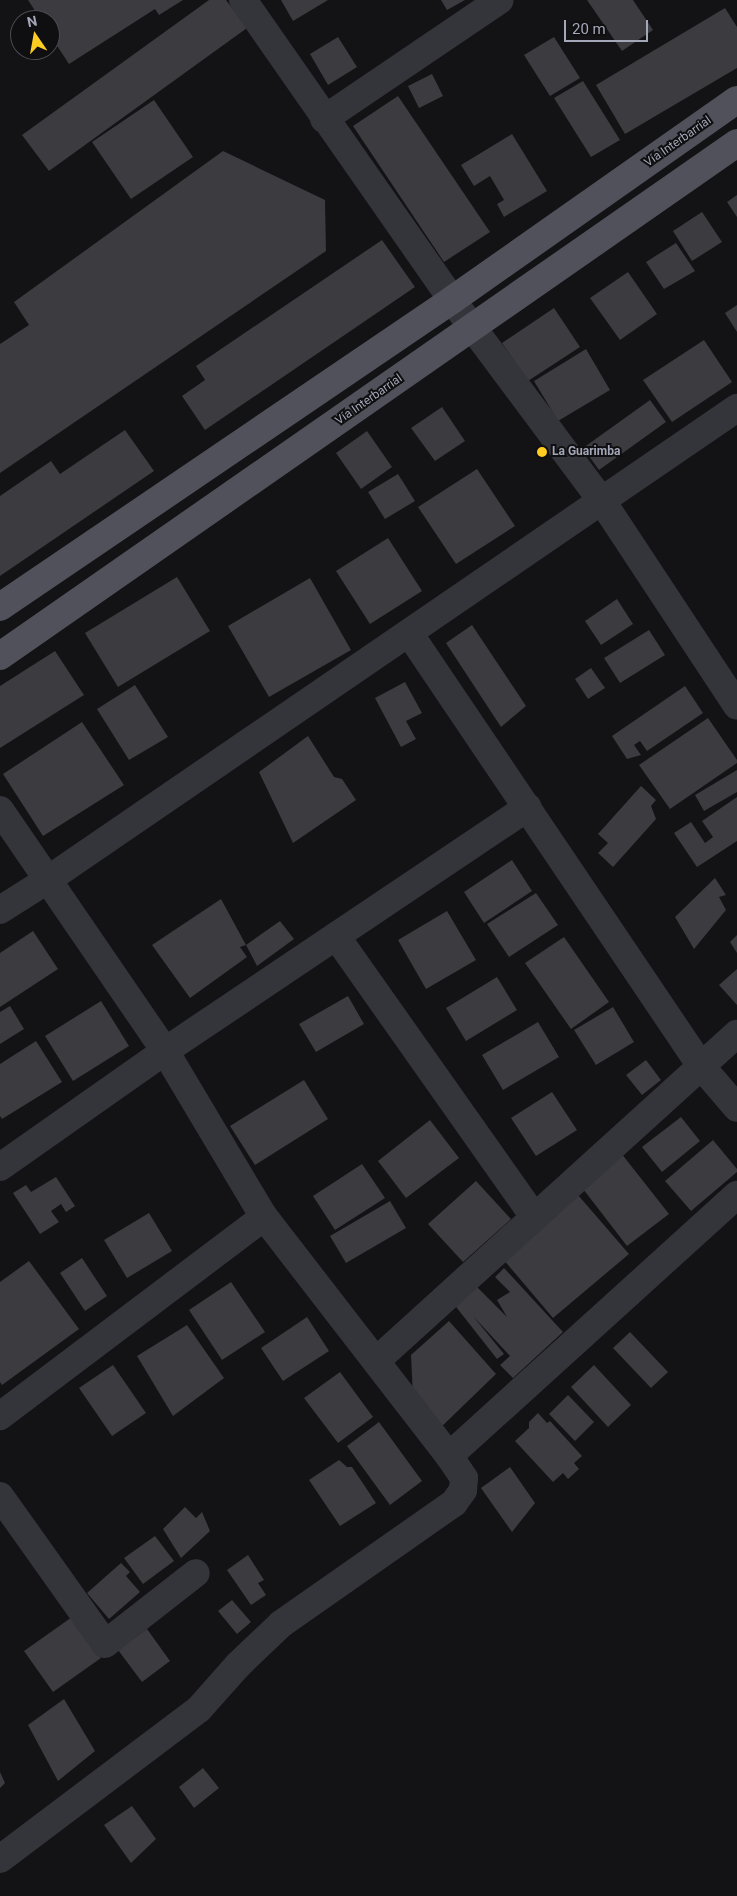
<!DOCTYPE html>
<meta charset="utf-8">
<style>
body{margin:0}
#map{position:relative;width:737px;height:1896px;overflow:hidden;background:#131315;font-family:Roboto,sans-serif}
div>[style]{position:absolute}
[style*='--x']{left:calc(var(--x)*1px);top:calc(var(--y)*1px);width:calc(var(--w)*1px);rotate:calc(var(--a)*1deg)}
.building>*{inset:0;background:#3b3b40}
.minor>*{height:28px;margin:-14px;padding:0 14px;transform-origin:14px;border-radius:14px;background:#34343b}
.major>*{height:28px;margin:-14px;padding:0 14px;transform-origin:14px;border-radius:14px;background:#50515a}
.dots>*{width:14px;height:14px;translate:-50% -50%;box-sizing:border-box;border:2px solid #0f0e10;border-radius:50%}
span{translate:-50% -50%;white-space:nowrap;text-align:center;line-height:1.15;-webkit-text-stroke:4px #0f0e10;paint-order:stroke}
.street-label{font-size:12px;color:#a3a7b7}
.poi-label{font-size:12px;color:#a3a7b7;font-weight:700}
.left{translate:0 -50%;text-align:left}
.north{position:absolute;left:10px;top:10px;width:50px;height:50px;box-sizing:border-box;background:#0f0e10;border:1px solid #4a4b53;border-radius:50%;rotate:348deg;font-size:14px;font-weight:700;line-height:20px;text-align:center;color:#a3a7b7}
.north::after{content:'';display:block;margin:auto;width:18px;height:22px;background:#ffcd22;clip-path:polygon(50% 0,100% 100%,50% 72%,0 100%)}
.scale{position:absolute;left:564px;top:20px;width:84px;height:22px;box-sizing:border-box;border:2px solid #a3a7b7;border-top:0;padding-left:6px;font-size:15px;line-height:18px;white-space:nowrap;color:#a3a7b7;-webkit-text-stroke:4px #0f0e10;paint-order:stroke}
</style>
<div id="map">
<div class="building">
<i style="clip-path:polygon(28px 0,183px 0,159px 15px,155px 9px,69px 64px,50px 35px,50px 20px,41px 20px)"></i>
<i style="clip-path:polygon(209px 0,226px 0,247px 28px,49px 171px,22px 135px)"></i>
<i style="clip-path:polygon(281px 0,328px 0,293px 21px)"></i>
<i style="clip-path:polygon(441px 0,465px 0,447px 10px)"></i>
<i style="clip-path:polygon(587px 0,633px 0,653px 30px,622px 51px)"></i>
<i style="clip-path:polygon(725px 8px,737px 27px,737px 68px,625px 134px,596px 85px)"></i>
<i style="clip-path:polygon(338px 37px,357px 67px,328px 85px,310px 54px)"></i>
<i style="clip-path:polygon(554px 37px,580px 78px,550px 96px,524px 55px)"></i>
<i style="clip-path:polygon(432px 74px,443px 96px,419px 108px,408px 86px)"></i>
<i style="clip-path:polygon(583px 81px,620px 140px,591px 157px,554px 98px)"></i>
<i style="clip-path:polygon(398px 96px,490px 232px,444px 262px,353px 126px)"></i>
<i style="clip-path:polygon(154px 100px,193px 157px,131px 199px,92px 142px)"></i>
<i style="clip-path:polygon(512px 134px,547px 191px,504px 217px,497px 204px,504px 200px,490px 176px,474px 186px,461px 165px)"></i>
<i style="clip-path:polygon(223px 151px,325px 200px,326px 251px,0 473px,0 344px,29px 325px,14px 302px)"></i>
<i style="clip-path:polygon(737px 195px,737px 217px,727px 202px)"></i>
<i style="clip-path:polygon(702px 212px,722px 242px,692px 261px,673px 231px)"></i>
<i style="clip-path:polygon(382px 240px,415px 287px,205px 430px,182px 396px,205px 380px,196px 366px)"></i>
<i style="clip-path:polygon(676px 243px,695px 271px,664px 289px,646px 262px)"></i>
<i style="clip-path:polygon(628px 272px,657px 314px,620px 340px,590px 298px)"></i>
<i style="clip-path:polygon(737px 305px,737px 332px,725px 313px)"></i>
<i style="clip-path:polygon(554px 308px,580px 347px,528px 381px,502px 343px)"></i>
<i style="clip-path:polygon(704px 340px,732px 382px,672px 422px,643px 380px)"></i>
<i style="clip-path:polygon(586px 349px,610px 390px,558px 421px,534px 381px)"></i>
<i style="clip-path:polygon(650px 400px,666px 422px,599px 470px,583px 448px)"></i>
<i style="clip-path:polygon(442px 407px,465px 441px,435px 461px,411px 428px)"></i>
<i style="clip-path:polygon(125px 430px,154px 471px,0 576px,0 496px,51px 461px,60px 474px)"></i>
<i style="clip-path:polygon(367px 431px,392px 467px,361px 489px,336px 453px)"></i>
<i style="clip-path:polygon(477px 469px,515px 526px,456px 564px,418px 507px)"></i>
<i style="clip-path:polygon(398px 474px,415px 501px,385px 519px,368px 492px)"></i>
<i style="clip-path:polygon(388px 538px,422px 591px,370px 624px,336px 571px)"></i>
<i style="clip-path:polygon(177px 577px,210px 631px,118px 687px,85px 633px)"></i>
<i style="clip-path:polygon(310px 578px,351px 650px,269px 697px,228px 626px)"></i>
<i style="clip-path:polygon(617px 599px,633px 624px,601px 645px,585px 621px)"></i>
<i style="clip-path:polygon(472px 625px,526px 706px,501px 727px,446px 643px)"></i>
<i style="clip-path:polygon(649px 630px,665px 655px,620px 683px,604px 658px)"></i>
<i style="clip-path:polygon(55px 651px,84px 695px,0 748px,0 686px)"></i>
<i style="clip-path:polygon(591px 668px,605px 688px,588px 699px,575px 679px)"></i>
<i style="clip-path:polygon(405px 682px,422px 713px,406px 721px,416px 739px,401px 747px,375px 698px)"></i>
<i style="clip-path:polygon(135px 685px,168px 737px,129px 760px,97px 709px)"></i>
<i style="clip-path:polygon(685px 686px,703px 713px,647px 751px,640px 741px,634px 745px,641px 755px,627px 759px,612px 736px)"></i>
<i style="clip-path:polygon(708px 718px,737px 760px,737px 763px,670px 809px,639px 765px)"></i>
<i style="clip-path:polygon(82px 722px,124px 785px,43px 836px,3px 774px)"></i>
<i style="clip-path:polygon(308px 736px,334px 777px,342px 779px,356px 800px,293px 843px,259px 772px)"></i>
<i style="clip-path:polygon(737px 770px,737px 792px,704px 811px,695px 795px)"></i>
<i style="clip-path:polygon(641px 786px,656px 800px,651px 806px,656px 819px,613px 867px,598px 853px,608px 843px,598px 834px)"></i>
<i style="clip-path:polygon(737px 797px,737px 841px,697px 867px,674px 833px,691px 822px,705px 843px,713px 837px,702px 821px)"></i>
<i style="clip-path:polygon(512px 860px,532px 891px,484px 923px,464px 892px)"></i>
<i style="clip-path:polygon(715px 878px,726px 895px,719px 897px,726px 910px,694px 949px,675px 917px)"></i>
<i style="clip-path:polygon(536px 893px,558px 925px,509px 957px,487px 924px)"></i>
<i style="clip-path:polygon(221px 899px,246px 945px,240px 947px,247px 957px,190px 998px,152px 945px)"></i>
<i style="clip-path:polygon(447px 911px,476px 960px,426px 989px,398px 940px)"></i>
<i style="clip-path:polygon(280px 921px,294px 939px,257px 966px,246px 945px)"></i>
<i style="clip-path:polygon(33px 931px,58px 969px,0 1007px,0 953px)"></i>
<i style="clip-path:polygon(737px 935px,737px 953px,730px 942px)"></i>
<i style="clip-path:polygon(564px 937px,609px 1002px,571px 1029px,525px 963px)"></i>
<i style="clip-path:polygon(737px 969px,737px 1005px,719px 985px)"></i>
<i style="clip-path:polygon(497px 977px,517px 1010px,466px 1041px,446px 1008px)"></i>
<i style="clip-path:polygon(348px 996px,364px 1024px,316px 1052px,299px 1024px)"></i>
<i style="clip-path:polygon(101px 1001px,129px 1046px,73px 1081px,45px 1036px)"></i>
<i style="clip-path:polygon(10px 1006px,24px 1029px,0 1044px,0 1012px)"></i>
<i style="clip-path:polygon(613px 1007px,634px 1042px,596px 1065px,574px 1030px)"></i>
<i style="clip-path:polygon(538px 1022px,559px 1057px,503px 1090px,482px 1055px)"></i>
<i style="clip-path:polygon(36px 1041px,62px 1082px,2px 1119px,0 1116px,0 1064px)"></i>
<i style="clip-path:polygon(646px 1060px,661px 1080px,642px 1095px,626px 1075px)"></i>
<i style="clip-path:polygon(304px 1080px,328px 1119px,255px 1165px,230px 1126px)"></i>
<i style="clip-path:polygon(552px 1092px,577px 1130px,536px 1156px,511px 1118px)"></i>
<i style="clip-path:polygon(681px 1117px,700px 1141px,662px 1172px,642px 1147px)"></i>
<i style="clip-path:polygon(430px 1120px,459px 1158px,406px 1198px,378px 1161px)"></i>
<i style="clip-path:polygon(713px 1140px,737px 1169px,737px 1172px,691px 1211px,665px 1181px)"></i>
<i style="clip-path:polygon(621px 1153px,669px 1214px,627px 1246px,580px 1185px)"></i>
<i style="clip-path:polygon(362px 1164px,385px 1198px,335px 1230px,313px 1196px)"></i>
<i style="clip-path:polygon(56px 1177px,75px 1206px,66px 1212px,61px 1204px,51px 1211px,59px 1222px,40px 1234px,13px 1193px,26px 1185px,31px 1192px)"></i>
<i style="clip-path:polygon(476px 1181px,511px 1219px,463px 1262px,428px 1224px)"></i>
<i style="clip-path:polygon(578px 1195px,629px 1254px,553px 1318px,503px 1259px)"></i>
<i style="clip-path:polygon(390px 1201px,406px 1228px,346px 1263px,330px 1236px)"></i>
<i style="clip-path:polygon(149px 1213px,172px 1251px,127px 1278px,104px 1240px)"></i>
<i style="clip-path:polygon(82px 1258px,107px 1296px,85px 1311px,60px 1273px)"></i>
<i style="clip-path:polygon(29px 1261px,79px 1329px,2px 1385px,0 1382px,0 1282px)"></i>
<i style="clip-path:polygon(504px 1268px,563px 1332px,513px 1378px,500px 1365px,510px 1356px,473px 1316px,504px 1354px,497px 1359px,453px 1303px,475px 1285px,507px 1317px,497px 1300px,510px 1292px,495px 1277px)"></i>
<i style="clip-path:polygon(231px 1282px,265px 1332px,222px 1360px,189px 1310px)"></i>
<i style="clip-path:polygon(307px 1317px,329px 1351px,283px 1381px,261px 1348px)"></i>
<i style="clip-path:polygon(449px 1321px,496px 1374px,436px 1432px,413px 1397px,411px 1355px)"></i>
<i style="clip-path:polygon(187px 1325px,224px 1378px,173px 1416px,137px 1356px)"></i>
<i style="clip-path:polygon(630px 1332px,668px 1372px,651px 1388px,613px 1348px)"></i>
<i style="clip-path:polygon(113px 1365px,146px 1413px,112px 1436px,79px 1388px)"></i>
<i style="clip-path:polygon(594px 1365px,631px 1405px,608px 1427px,571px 1387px)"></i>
<i style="clip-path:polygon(340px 1372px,373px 1417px,338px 1443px,304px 1398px)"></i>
<i style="clip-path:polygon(568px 1395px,594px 1422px,575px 1441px,549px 1414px)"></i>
<i style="clip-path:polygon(538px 1413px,547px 1423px,550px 1421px,582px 1456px,574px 1463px,579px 1469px,568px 1479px,563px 1473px,553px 1482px,515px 1441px,529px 1428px,529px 1422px)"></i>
<i style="clip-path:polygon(379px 1422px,422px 1481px,390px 1505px,347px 1446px)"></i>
<i style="clip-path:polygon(339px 1460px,347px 1467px,352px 1467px,376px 1503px,340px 1526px,309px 1480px)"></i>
<i style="clip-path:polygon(510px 1467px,535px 1503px,512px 1532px,481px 1488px)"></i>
<i style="clip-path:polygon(185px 1507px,196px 1518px,202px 1512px,210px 1531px,181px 1558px,163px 1529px)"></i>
<i style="clip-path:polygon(155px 1536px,174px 1561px,143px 1584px,124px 1558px)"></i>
<i style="clip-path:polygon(248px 1555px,264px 1580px,258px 1583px,266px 1595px,251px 1605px,227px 1570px)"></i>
<i style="clip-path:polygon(121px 1563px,130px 1572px,126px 1576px,140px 1592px,109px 1619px,87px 1593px)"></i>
<i style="clip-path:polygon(232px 1600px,251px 1622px,237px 1634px,218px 1611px)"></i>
<i style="clip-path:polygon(72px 1617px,101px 1658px,53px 1692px,24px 1651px)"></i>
<i style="clip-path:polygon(147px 1629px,170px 1661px,142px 1682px,118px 1650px)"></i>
<i style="clip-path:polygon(64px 1699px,95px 1751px,58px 1781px,28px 1725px)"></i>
<i style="clip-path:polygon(203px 1768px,219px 1788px,194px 1808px,179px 1787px)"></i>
<i style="clip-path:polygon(0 1772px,5px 1783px,0 1788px)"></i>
<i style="clip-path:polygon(132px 1806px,156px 1839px,131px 1863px,104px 1825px)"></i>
</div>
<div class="minor">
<i style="--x:243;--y:0;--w:366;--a:55.1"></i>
<i style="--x:452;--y:300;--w:251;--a:53.3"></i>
<i style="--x:602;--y:501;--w:245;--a:56.6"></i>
<i style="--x:324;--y:119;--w:212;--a:-34.1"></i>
<i style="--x:409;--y:633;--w:522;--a:56.01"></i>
<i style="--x:701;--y:1066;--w:55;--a:49.4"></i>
<i style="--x:0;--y:810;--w:292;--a:55.6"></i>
<i style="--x:165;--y:1051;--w:193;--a:59.2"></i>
<i style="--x:264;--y:1217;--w:331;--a:143"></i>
<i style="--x:0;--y:910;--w:58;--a:-32.3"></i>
<i style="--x:49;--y:879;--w:834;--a:-34.4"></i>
<i style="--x:336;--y:936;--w:344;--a:54.8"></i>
<i style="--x:0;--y:1167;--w:202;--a:-35.1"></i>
<i style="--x:165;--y:1051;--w:437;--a:-33.9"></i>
<i style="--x:376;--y:1361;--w:487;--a:-42.2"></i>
<i style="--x:449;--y:1456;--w:389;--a:-42.2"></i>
<i style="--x:0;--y:1496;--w:181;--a:54.6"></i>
<i style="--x:105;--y:1644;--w:115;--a:-38"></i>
<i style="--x:0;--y:1859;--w:249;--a:-37"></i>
<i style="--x:199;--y:1709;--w:59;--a:-48.4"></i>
<i style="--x:238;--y:1665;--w:59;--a:-43.6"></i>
<i style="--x:281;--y:1624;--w:211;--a:-35"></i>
<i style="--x:454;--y:1503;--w:16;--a:-55"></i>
<i style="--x:463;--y:1490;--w:12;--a:-85"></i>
<i style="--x:464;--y:1478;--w:27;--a:-124"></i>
<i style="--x:449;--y:1456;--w:302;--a:-127.7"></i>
</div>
<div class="major">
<i style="--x:0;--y:607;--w:546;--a:-34.18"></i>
<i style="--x:452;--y:300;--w:348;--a:-35.1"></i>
<i style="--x:0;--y:656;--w:898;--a:-34.84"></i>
</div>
<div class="dots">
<i style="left:542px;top:452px;background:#ffcd22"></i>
</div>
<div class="street-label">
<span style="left:678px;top:142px;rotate:-35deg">Vía Interbarrial</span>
<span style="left:369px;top:400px;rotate:-35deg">Vía Interbarrial</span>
</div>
<div class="poi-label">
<span class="left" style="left:552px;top:452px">La Guarimba</span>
</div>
<div class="north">N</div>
<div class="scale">20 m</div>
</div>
